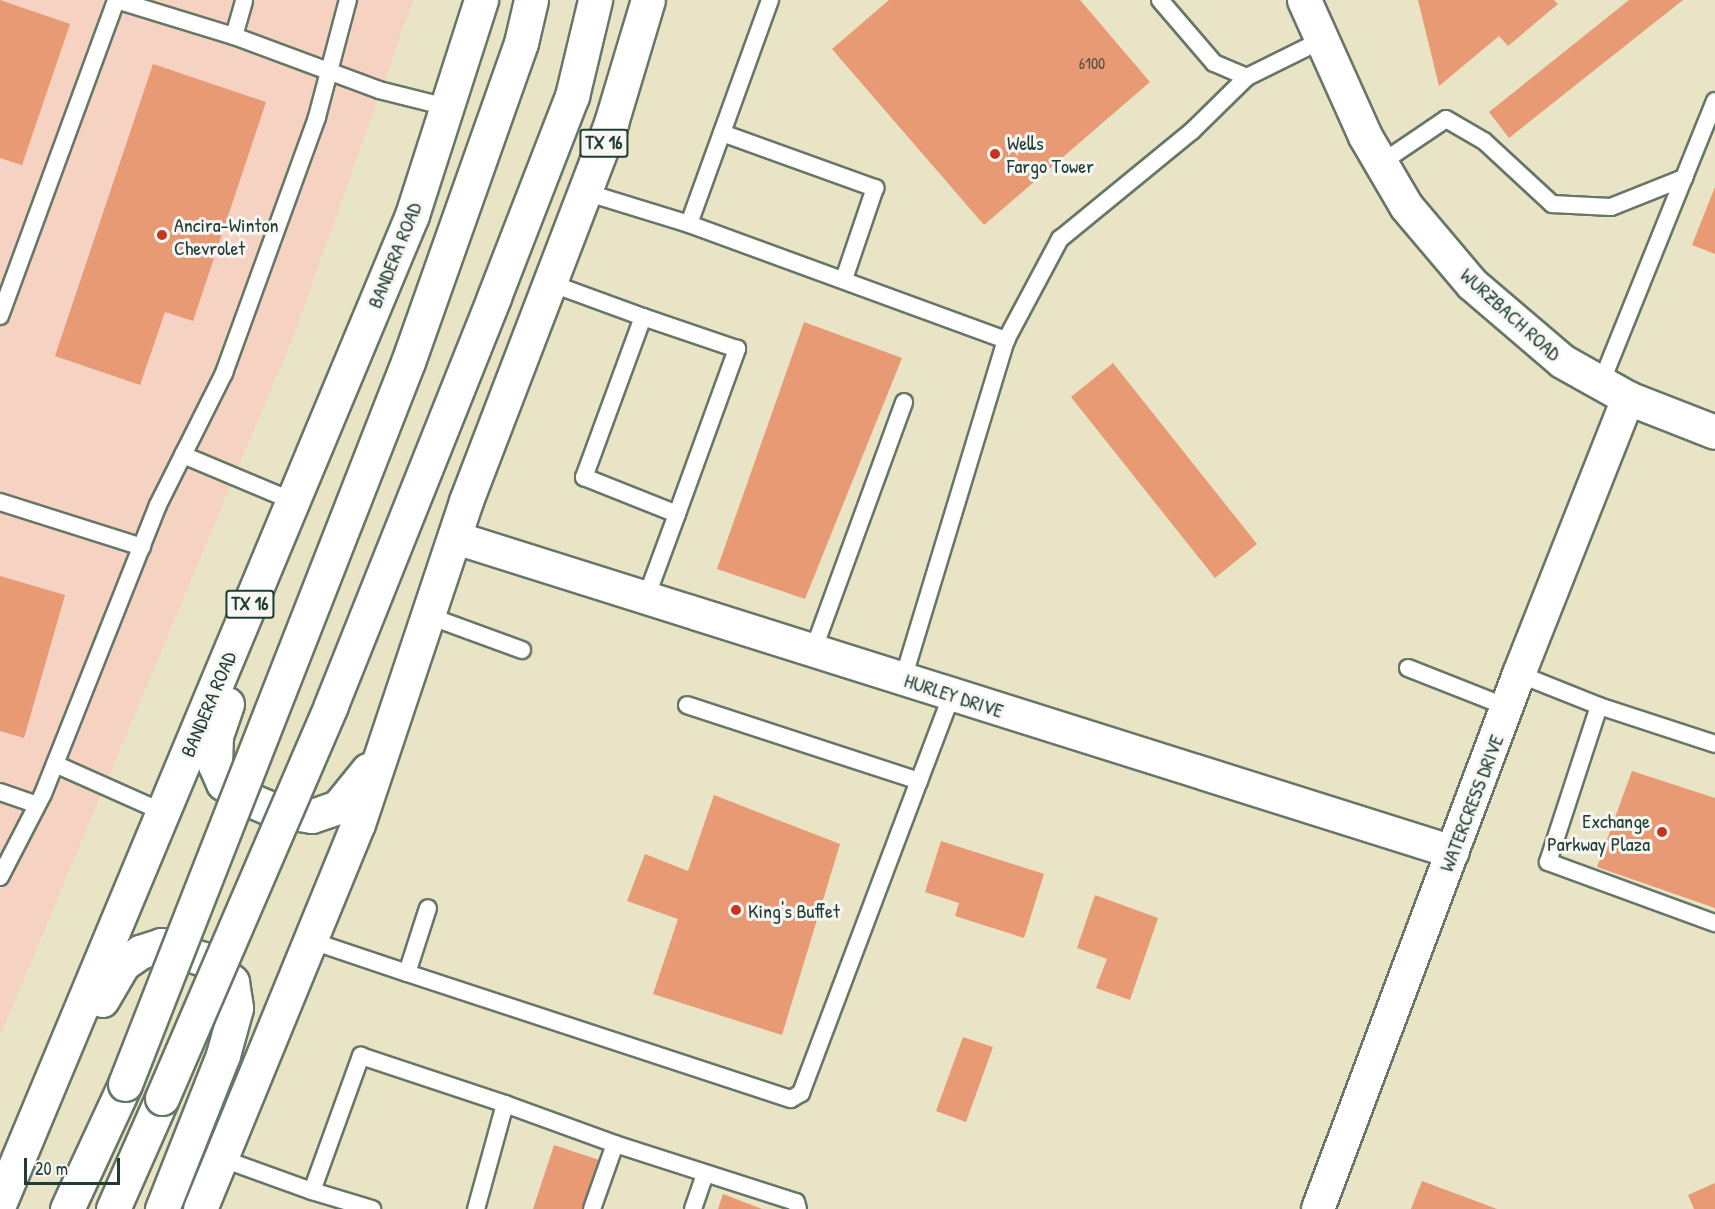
<!DOCTYPE html>
<style>
body{margin:0}
#map{position:relative;width:1715px;height:1209px;overflow:hidden;background:#eae4c6;font-family:"Patrick Hand",sans-serif}
div>[style]{position:absolute}
[style*='--x']{left:calc(var(--x)*1px);top:calc(var(--y)*1px);width:calc(var(--w)*1px);rotate:calc(var(--a)*1deg)}
.built>*{inset:0;background:#f5d2c2}
.building>*{inset:0;background:#e79a73}
.roads{filter:drop-shadow(2px 0 #667767) drop-shadow(-2px 0 #667767) drop-shadow(0 2px #667767) drop-shadow(0 -2px #667767)}
.service>*{height:16px;margin:-8px;padding:0 8px;transform-origin:8px;border-radius:8px;background:#fff}
.minor>*{height:32px;margin:-16px;padding:0 16px;transform-origin:16px;border-radius:16px;background:#fff}
.secondary>*{height:33px;margin:-16.5px;padding:0 16.5px;transform-origin:16.5px;border-radius:16.5px;background:#fff}
.primary>*{height:33px;margin:-16.5px;padding:0 16.5px;transform-origin:16.5px;border-radius:16.5px;background:#fff}
.motorway>*{height:33px;margin:-16.5px;padding:0 16.5px;transform-origin:16.5px;border-radius:16.5px;background:#fff}
.bridges{filter:drop-shadow(2px 0 #667767) drop-shadow(-2px 0 #667767) drop-shadow(0 2px #667767) drop-shadow(0 -2px #667767)}
.motorway-bridge>*{height:33px;margin:-16.5px;padding:0 16.5px;transform-origin:16.5px;border-radius:16.5px;background:#fff}
.dots>*{width:16px;height:16px;translate:-50% -50%;box-sizing:border-box;border:3px solid #f6f6f2;border-radius:50%}
span{translate:-50% -50%;white-space:nowrap;text-align:center;line-height:1.15;-webkit-text-stroke:6px #f6f6f2;paint-order:stroke}
.number-label{font-size:16px;color:#515444}
.number-label span{-webkit-text-stroke-width:0}
.shield-label span{padding:2px 4px;background:#f6f6f2;border:2px solid;border-radius:4px;-webkit-text-stroke-width:0}
.shield-label{font-size:18px;color:#1f3d34;font-weight:700}
.poi-label{font-size:20px;color:#1f3d34}
.left{translate:0 -50%;text-align:left}
.right{translate:-100% -50%;text-align:right}
.street-label{font-size:20px;color:#1f3d34}
.scale{position:absolute;left:24px;top:1158px;width:96px;height:27px;box-sizing:border-box;border:3px solid #1f3d34;border-top:0;padding-left:8px;font-size:18px;line-height:21px;white-space:nowrap;color:#1f3d34;-webkit-text-stroke:4px #f6f6f2;paint-order:stroke}
</style>
<div id="map">
<div class="built">
<i style="clip-path:polygon(0 0,413px 0,295px 332px,0 1036px)"></i>
</div>
<div class="building">
<i style="clip-path:polygon(0 0,70px 24px,22px 165px,0 158px)"></i>
<i style="clip-path:polygon(889px 0,1080px 0,1150px 82px,984px 225px,832px 49px)"></i>
<i style="clip-path:polygon(1418px 0,1554px 0,1558px 4px,1508px 46px,1499px 36px,1439px 86px)"></i>
<i style="clip-path:polygon(1629px 0,1683px 0,1509px 138px,1489px 112px)"></i>
<i style="clip-path:polygon(153px 64px,266px 102px,193px 321px,165px 312px,140px 385px,55px 356px)"></i>
<i style="clip-path:polygon(1715px 187px,1715px 254px,1692px 245px)"></i>
<i style="clip-path:polygon(804px 322px,902px 358px,805px 599px,717px 569px)"></i>
<i style="clip-path:polygon(1113px 363px,1257px 544px,1215px 578px,1071px 397px)"></i>
<i style="clip-path:polygon(0 576px,65px 595px,24px 738px,0 731px)"></i>
<i style="clip-path:polygon(1632px 771px,1715px 798px,1715px 908px,1597px 867px)"></i>
<i style="clip-path:polygon(714px 795px,840px 844px,782px 1035px,653px 994px,678px 919px,627px 901px,645px 854px,688px 871px)"></i>
<i style="clip-path:polygon(941px 841px,1044px 874px,1024px 938px,955px 916px,959px 903px,925px 892px)"></i>
<i style="clip-path:polygon(1095px 895px,1158px 918px,1130px 1000px,1096px 988px,1107px 959px,1077px 948px)"></i>
<i style="clip-path:polygon(963px 1037px,993px 1047px,966px 1122px,936px 1111px)"></i>
<i style="clip-path:polygon(554px 1145px,599px 1160px,583px 1209px,533px 1209px)"></i>
<i style="clip-path:polygon(1422px 1181px,1497px 1209px,1411px 1209px)"></i>
<i style="clip-path:polygon(1715px 1183px,1715px 1209px,1694px 1209px,1688px 1195px)"></i>
<i style="clip-path:polygon(723px 1194px,762px 1209px,718px 1209px)"></i>
</div>
<div class="roads">
<div class="service">
<i style="--x:116;--y:0;--w:123;--a:17"></i>
<i style="--x:234;--y:36;--w:155;--a:20.4"></i>
<i style="--x:379;--y:90;--w:70;--a:14"></i>
<i style="--x:770;--y:0;--w:238;--a:109.9"></i>
<i style="--x:689;--y:224;--w:338;--a:20.1"></i>
<i style="--x:1006;--y:340;--w:354;--a:106.9"></i>
<i style="--x:1160;--y:0;--w:83;--a:49.4"></i>
<i style="--x:1214;--y:63;--w:36;--a:23"></i>
<i style="--x:1247;--y:77;--w:84;--a:-26.3"></i>
<i style="--x:234;--y:36;--w:37;--a:-74"></i>
<i style="--x:722;--y:133;--w:163;--a:19.8"></i>
<i style="--x:875;--y:188;--w:96;--a:108.8"></i>
<i style="--x:1381;--y:163;--w:78;--a:-34.1"></i>
<i style="--x:1446;--y:119;--w:44;--a:30.1"></i>
<i style="--x:1484;--y:141;--w:93;--a:42.8"></i>
<i style="--x:1552;--y:204;--w:59;--a:2.9"></i>
<i style="--x:1611;--y:207;--w:79;--a:-21.7"></i>
<i style="--x:585;--y:192;--w:109;--a:17.1"></i>
<i style="--x:550;--y:283;--w:99;--a:20.1"></i>
<i style="--x:0;--y:316;--w:337;--a:-69.8"></i>
<i style="--x:1006;--y:340;--w:115;--a:-61.9"></i>
<i style="--x:1060;--y:239;--w:171;--a:-39.3"></i>
<i style="--x:1192;--y:131;--w:77;--a:-44.5"></i>
<i style="--x:1601;--y:383;--w:304;--a:-68"></i>
<i style="--x:183;--y:455;--w:119;--a:22.7"></i>
<i style="--x:0;--y:502;--w:149;--a:17.6"></i>
<i style="--x:646;--y:598;--w:90;--a:-69.7"></i>
<i style="--x:677;--y:514;--w:176;--a:-70"></i>
<i style="--x:737;--y:349;--w:99;--a:-161.2"></i>
<i style="--x:643;--y:317;--w:171;--a:110.2"></i>
<i style="--x:584;--y:477;--w:100;--a:21.7"></i>
<i style="--x:429;--y:616;--w:99;--a:20.1"></i>
<i style="--x:813;--y:651;--w:265;--a:-69.9"></i>
<i style="--x:1408;--y:668;--w:106;--a:21.5"></i>
<i style="--x:1519;--y:674;--w:86;--a:21.8"></i>
<i style="--x:1599;--y:706;--w:122;--a:18.1"></i>
<i style="--x:1599;--y:706;--w:164;--a:108.1"></i>
<i style="--x:1548;--y:862;--w:178;--a:20.1"></i>
<i style="--x:55;--y:764;--w:118;--a:24"></i>
<i style="--x:919;--y:781;--w:93;--a:-69.2"></i>
<i style="--x:0;--y:792;--w:39;--a:19"></i>
<i style="--x:0;--y:877;--w:93;--a:-62.6"></i>
<i style="--x:43;--y:794;--w:311;--a:-68.3"></i>
<i style="--x:158;--y:505;--w:148;--a:-63.4"></i>
<i style="--x:224;--y:373;--w:272;--a:-70"></i>
<i style="--x:317;--y:117;--w:121;--a:-75.2"></i>
<i style="--x:312;--y:941;--w:100;--a:18.6"></i>
<i style="--x:407;--y:973;--w:68;--a:-72.1"></i>
<i style="--x:407;--y:973;--w:404;--a:18.2"></i>
<i style="--x:791;--y:1099;--w:12;--a:-31"></i>
<i style="--x:801;--y:1093;--w:334;--a:-69.3"></i>
<i style="--x:919;--y:781;--w:244;--a:-161.9"></i>
<i style="--x:505;--y:1104;--w:117;--a:20"></i>
<i style="--x:223;--y:1159;--w:95;--a:19.8"></i>
<i style="--x:312;--y:1191;--w:144;--a:-70.1"></i>
<i style="--x:361;--y:1056;--w:152;--a:18.4"></i>
<i style="--x:505;--y:1104;--w:109;--a:105.4"></i>
<i style="--x:312;--y:1191;--w:63;--a:16.7"></i>
<i style="--x:592;--y:1209;--w:69;--a:-70.5"></i>
<i style="--x:615;--y:1144;--w:190;--a:17.8"></i>
<i style="--x:796;--y:1202;--w:7;--a:74"></i>
<i style="--x:693;--y:1209;--w:37;--a:-71"></i>
</div>
<div class="minor">
<i style="--x:456;--y:538;--w:1045;--a:17.48"></i>
<i style="--x:1318;--y:1209;--w:572;--a:-69.41"></i>
<i style="--x:1519;--y:674;--w:297;--a:-68.4"></i>
</div>
<div class="secondary">
<i style="--x:1304;--y:0;--w:149;--a:65.8"></i>
<i style="--x:1365;--y:136;--w:81;--a:59.6"></i>
<i style="--x:1406;--y:206;--w:102;--a:49.8"></i>
<i style="--x:1472;--y:284;--w:118;--a:40.5"></i>
<i style="--x:1562;--y:361;--w:76;--a:29.3"></i>
<i style="--x:1628;--y:398;--w:93;--a:21.3"></i>
</div>
<div class="primary">
<i style="--x:227;--y:704;--w:34;--a:109"></i>
<i style="--x:216;--y:736;--w:29;--a:92"></i>
<i style="--x:215;--y:765;--w:20;--a:66"></i>
<i style="--x:223;--y:783;--w:30;--a:33"></i>
<i style="--x:248;--y:799;--w:28;--a:23"></i>
<i style="--x:274;--y:810;--w:38;--a:9"></i>
<i style="--x:312;--y:816;--w:28;--a:-19"></i>
<i style="--x:338;--y:807;--w:48;--a:-51"></i>
<i style="--x:102;--y:1000;--w:42;--a:-59.7"></i>
<i style="--x:123;--y:964;--w:21;--a:-35"></i>
<i style="--x:140;--y:952;--w:22;--a:-18"></i>
<i style="--x:161;--y:945;--w:44;--a:18.4"></i>
<i style="--x:203;--y:959;--w:37;--a:38"></i>
<i style="--x:232;--y:982;--w:26;--a:81"></i>
<i style="--x:236;--y:1008;--w:49;--a:105.5"></i>
<i style="--x:223;--y:1055;--w:166;--a:111.6"></i>
<i style="--x:0;--y:1202;--w:1070;--a:-67.34"></i>
<i style="--x:412;--y:215;--w:226;--a:-72.2"></i>
<i style="--x:200;--y:1209;--w:416;--a:-67.7"></i>
<i style="--x:358;--y:824;--w:341;--a:-71.5"></i>
<i style="--x:466;--y:501;--w:405;--a:-69"></i>
<i style="--x:611;--y:123;--w:128;--a:-73.3"></i>
</div>
<div class="motorway">
<i style="--x:67;--y:1209;--w:138;--a:-65.1"></i>
<i style="--x:113;--y:1209;--w:121;--a:-66.2"></i>
</div>
</div>
<div class="bridges">
<div class="motorway-bridge">
<i style="--x:125;--y:1084;--w:775;--a:-68.6"></i>
<i style="--x:408;--y:362;--w:338;--a:-70.5"></i>
<i style="--x:521;--y:43;--w:44;--a:-76.9"></i>
<i style="--x:162;--y:1098;--w:428;--a:-66.7"></i>
<i style="--x:331;--y:705;--w:439;--a:-68.2"></i>
<i style="--x:494;--y:297;--w:216;--a:-68.8"></i>
<i style="--x:572;--y:96;--w:99;--a:-76.5"></i>
</div>
</div>
<div class="dots">
<i style="left:995px;top:154px;background:#c8321e"></i>
<i style="left:162px;top:235px;background:#c8321e"></i>
<i style="left:1662px;top:832px;background:#c8321e"></i>
<i style="left:736px;top:910px;background:#c8321e"></i>
</div>
<div class="number-label">
<span style="left:1092px;top:63px">6100</span>
</div>
<div class="shield-label">
<span style="left:604px;top:143px">TX 16</span>
<span style="left:250px;top:604px">TX 16</span>
</div>
<div class="poi-label">
<span class="left" style="left:1007px;top:154px">Wells<br>Fargo Tower</span>
<span class="left" style="left:174px;top:236px">Ancira-Winton<br>Chevrolet</span>
<span class="right" style="left:1650px;top:832px">Exchange<br>Parkway Plaza</span>
<span class="left" style="left:748px;top:910px">King's Buffet</span>
</div>
<div class="street-label">
<span style="left:394px;top:255px;rotate:-68deg">BANDERA ROAD</span>
<span style="left:1511px;top:314px;rotate:42deg">WURZBACH ROAD</span>
<span style="left:954px;top:695px;rotate:18deg">HURLEY DRIVE</span>
<span style="left:208px;top:704px;rotate:-67deg">BANDERA ROAD</span>
<span style="left:1471px;top:803px;rotate:-69deg">WATERCRESS DRIVE</span>
</div>
<div class="scale">20 m</div>
</div>
